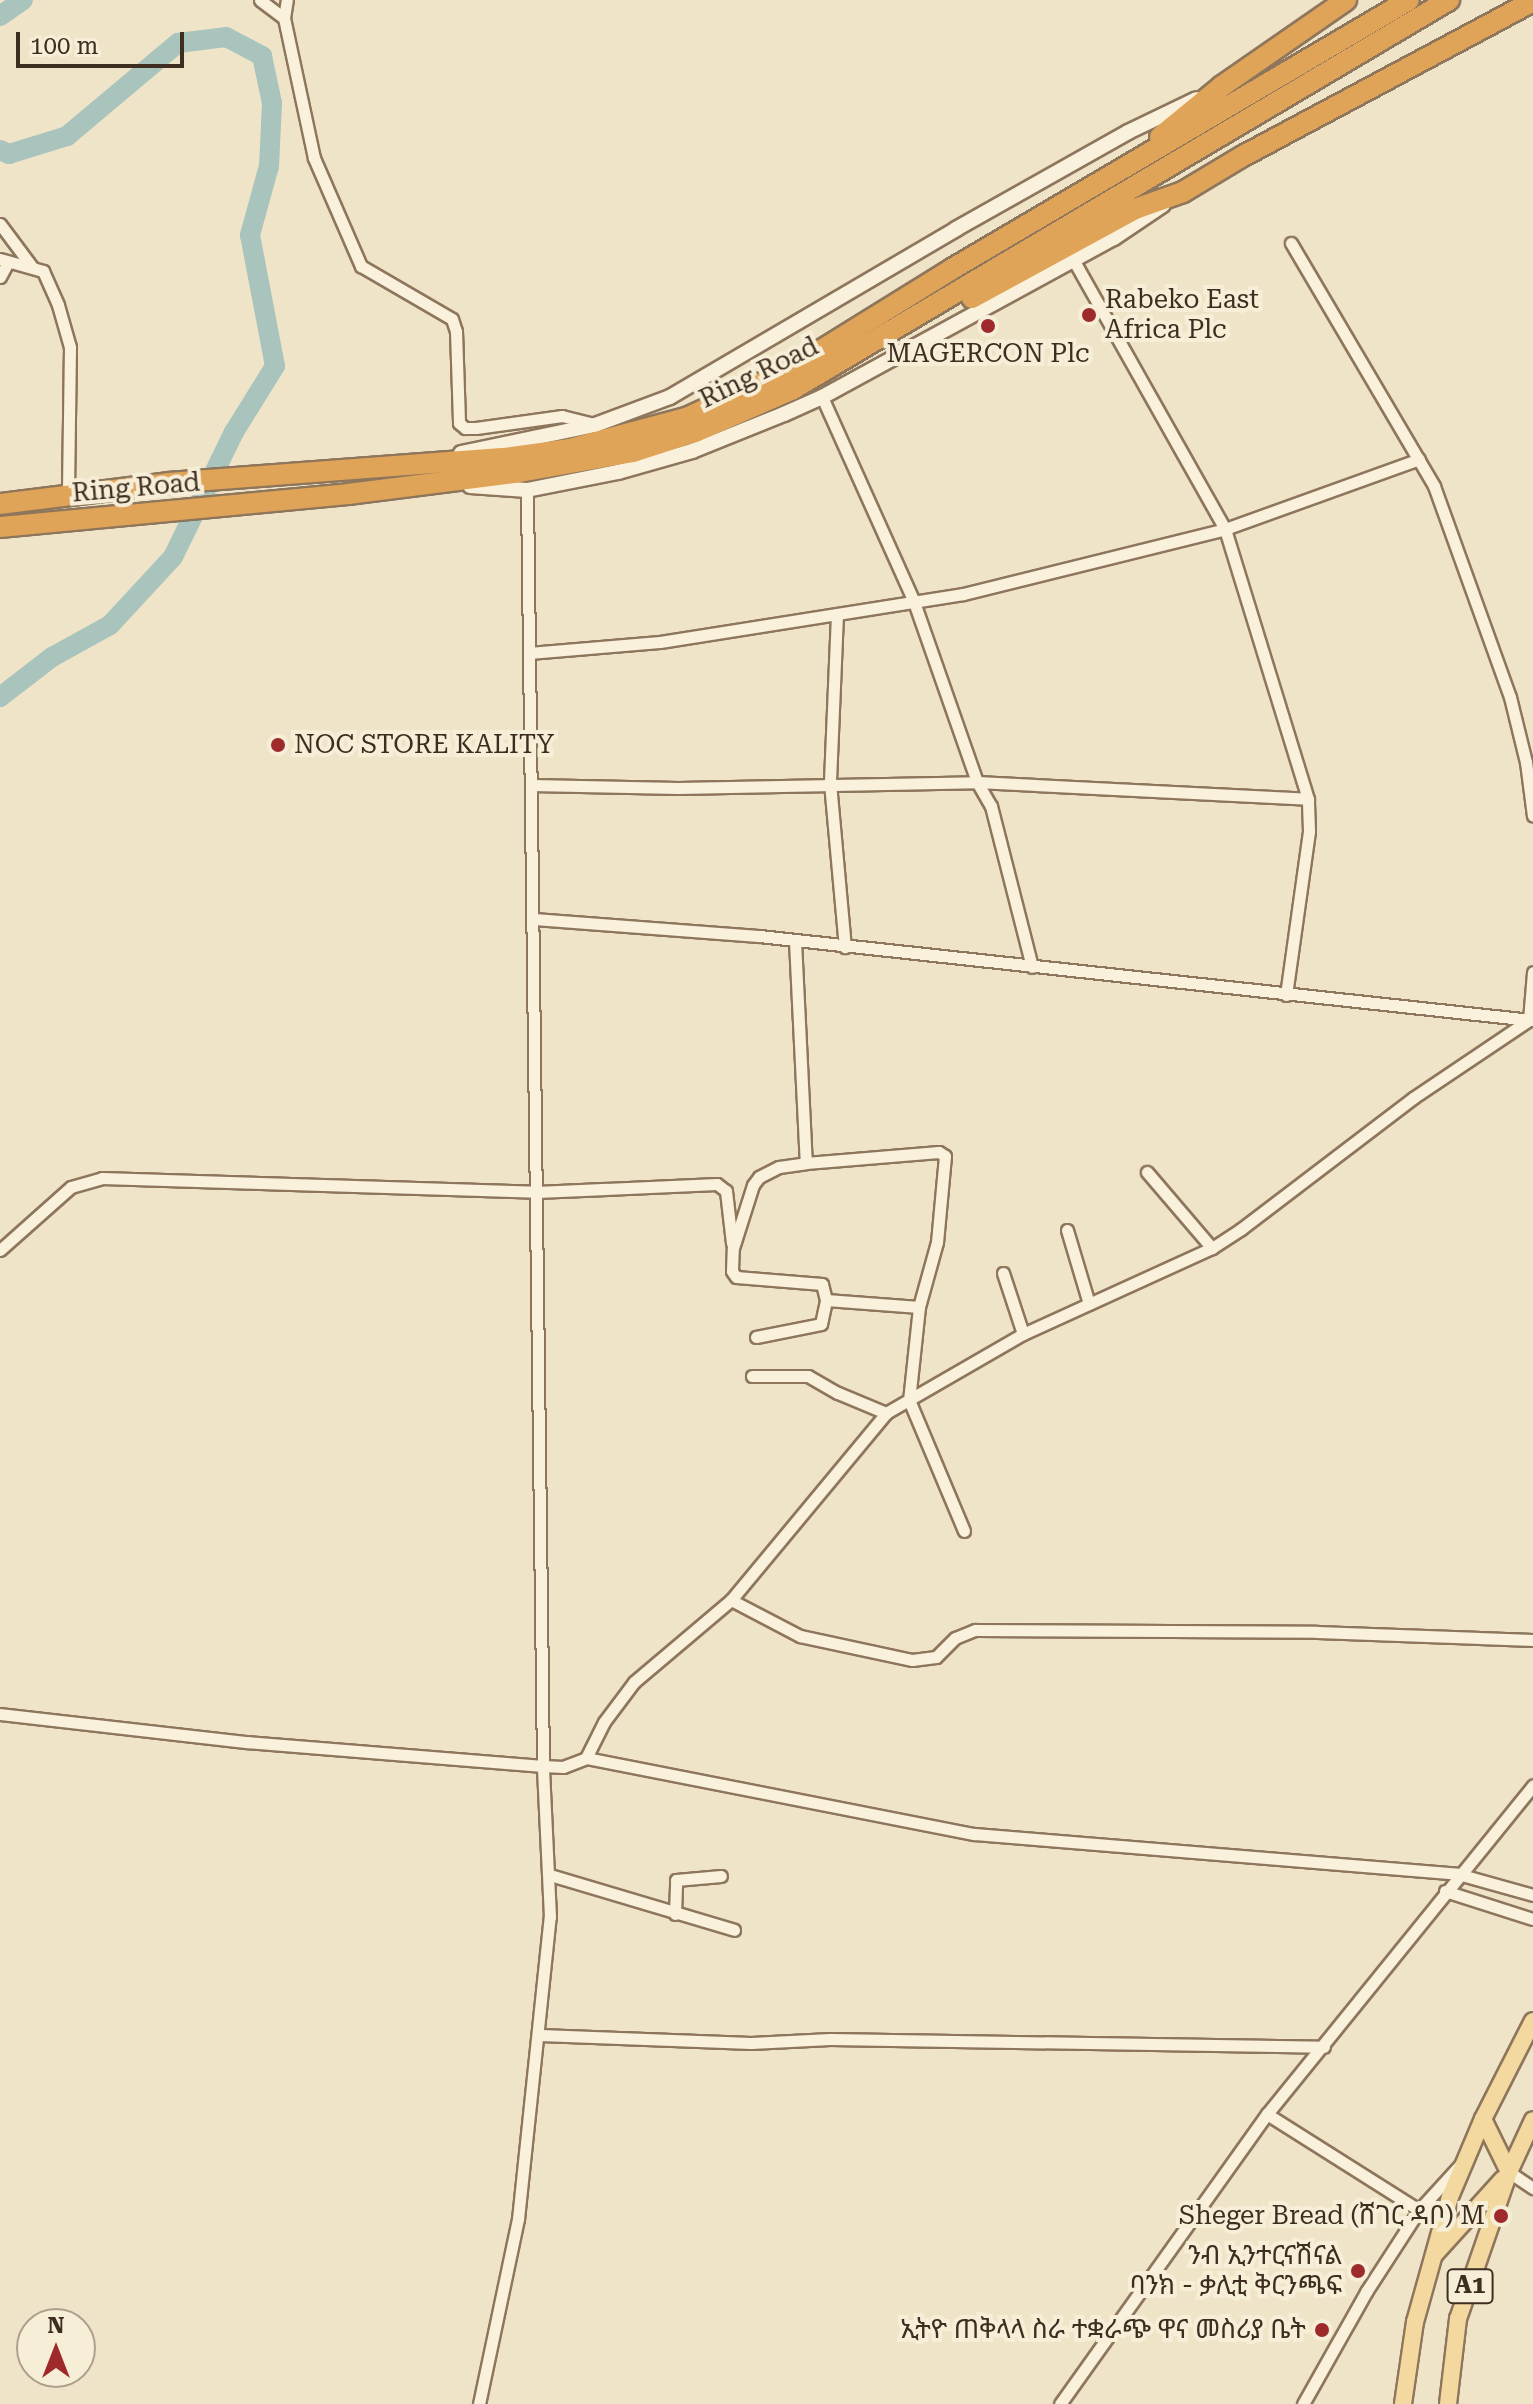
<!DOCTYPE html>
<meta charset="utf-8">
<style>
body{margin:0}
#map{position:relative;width:1533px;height:2404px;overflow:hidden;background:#f0e4c8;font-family:"Roboto Serif","Noto Sans Ethiopic",serif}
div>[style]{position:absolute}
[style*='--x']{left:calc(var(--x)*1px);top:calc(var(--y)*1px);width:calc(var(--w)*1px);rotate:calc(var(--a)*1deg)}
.river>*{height:20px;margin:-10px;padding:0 10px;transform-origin:10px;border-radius:10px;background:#a9c4bc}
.roads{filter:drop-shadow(2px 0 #8d765c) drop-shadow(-2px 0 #8d765c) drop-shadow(0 2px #8d765c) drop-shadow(0 -2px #8d765c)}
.street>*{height:11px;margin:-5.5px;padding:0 5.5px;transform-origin:5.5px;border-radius:5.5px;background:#faf1dc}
.secondary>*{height:14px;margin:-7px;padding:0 7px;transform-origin:7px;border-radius:7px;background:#faf1dc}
.primary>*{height:16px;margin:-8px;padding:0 8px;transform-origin:8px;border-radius:8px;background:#f3d9a0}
.highway>*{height:20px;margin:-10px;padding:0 10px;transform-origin:10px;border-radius:10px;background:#e0a458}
.dots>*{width:22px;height:22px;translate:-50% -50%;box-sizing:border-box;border:4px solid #f7eed8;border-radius:50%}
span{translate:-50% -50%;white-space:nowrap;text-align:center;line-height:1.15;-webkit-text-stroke:8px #f7eed8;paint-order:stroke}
.shield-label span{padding:2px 6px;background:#f7eed8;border:2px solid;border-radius:6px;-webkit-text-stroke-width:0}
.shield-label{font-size:24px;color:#3d2e20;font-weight:700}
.poi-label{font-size:26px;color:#3d2e20}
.left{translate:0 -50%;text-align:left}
.right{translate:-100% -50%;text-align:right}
.street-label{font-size:26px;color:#3d2e20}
.north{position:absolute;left:16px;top:2308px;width:80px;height:80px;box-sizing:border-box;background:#f7eed8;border:2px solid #ada18e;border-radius:50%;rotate:0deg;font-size:22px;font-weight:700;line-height:32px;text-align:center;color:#3d2e20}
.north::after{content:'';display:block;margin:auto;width:28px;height:36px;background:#9e2a2b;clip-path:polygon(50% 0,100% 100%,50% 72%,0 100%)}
.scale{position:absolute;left:16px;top:32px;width:168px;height:36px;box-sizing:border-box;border:4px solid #3d2e20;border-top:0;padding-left:10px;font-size:24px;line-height:28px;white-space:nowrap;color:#3d2e20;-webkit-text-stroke:6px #f7eed8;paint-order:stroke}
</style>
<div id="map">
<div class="river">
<i style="--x:0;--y:16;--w:28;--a:-35"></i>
<i style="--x:0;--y:150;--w:10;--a:24"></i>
<i style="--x:9;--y:154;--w:61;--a:-17.2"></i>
<i style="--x:67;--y:136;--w:145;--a:-40"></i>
<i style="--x:178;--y:43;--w:48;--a:-7.1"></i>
<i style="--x:226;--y:37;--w:41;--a:27.8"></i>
<i style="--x:262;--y:56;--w:48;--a:78"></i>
<i style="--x:272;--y:103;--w:63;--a:92.7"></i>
<i style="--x:269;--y:166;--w:72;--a:105.4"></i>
<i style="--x:250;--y:235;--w:133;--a:79.2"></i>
<i style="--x:275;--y:366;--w:78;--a:121.8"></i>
<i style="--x:234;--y:432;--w:139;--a:116"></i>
<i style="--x:173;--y:557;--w:93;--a:132.8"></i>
<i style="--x:110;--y:625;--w:66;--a:151.1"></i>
<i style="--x:52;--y:657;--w:66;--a:142.4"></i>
</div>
<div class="roads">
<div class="street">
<i style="--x:260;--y:0;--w:30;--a:37"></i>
<i style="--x:284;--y:18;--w:143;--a:77.9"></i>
<i style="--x:314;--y:158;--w:118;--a:66.5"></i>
<i style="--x:361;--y:266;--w:105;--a:30.2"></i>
<i style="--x:452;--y:319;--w:13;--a:72"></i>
<i style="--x:456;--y:331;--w:92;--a:88.1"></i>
<i style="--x:459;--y:423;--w:8;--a:40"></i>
<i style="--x:465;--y:428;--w:11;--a:0"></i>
<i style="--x:476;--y:428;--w:87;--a:-7.9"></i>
<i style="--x:562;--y:416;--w:34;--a:14"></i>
<i style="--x:284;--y:18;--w:18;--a:-81"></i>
<i style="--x:0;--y:224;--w:54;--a:53.3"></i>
<i style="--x:1291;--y:243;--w:282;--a:59.5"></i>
<i style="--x:1434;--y:486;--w:224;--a:70.2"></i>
<i style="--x:1510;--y:697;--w:67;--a:76.2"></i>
<i style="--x:1526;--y:762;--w:54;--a:82.6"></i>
<i style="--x:0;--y:259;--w:45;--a:15.6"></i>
<i style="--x:43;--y:271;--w:37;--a:66"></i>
<i style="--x:58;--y:305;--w:44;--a:74.1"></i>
<i style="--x:70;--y:347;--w:150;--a:90.8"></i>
<i style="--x:0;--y:277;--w:17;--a:-62"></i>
<i style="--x:822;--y:397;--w:225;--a:65.8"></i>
<i style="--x:914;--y:602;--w:191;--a:70.7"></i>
<i style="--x:977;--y:782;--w:28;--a:60"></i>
<i style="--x:991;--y:806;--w:166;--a:75.7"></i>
<i style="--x:837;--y:614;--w:169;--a:92.4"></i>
<i style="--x:830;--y:783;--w:165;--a:84.8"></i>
<i style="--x:529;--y:653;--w:131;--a:-4.8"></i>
<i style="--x:660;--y:642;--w:307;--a:-9"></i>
<i style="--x:963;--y:594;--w:270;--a:-13.9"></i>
<i style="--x:1225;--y:529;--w:206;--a:-19.8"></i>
<i style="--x:531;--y:785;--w:147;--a:1.2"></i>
<i style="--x:678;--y:788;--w:299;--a:-1.1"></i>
<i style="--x:977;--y:782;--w:331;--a:2.9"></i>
<i style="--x:1308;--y:799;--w:282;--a:-107.1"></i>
<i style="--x:1225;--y:529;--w:310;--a:-119.4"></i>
<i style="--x:533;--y:919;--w:227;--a:4.3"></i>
<i style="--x:759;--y:936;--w:777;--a:6.21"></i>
<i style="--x:795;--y:941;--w:222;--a:87.2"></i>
<i style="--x:1286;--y:995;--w:166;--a:-82"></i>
<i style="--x:1309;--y:831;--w:32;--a:-92"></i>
<i style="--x:1147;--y:1172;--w:100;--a:49.5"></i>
<i style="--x:1067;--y:1230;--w:77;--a:73.4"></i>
<i style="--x:0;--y:1250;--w:95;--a:-41.6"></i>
<i style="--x:71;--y:1187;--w:32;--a:-16"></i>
<i style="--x:102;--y:1178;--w:434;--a:1.8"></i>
<i style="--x:536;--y:1192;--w:181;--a:-2.5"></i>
<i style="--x:717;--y:1184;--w:11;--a:38"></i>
<i style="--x:726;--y:1191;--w:52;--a:83.4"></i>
<i style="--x:1003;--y:1273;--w:64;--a:71.8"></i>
<i style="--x:919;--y:1307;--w:93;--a:-175.7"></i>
<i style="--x:826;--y:1300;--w:16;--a:-104"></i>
<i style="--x:822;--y:1284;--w:86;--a:-175.3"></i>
<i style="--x:736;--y:1277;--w:7;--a:-124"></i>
<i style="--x:732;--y:1271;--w:23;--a:-88"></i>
<i style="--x:733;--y:1248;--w:66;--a:-72.4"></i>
<i style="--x:753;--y:1185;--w:10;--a:-53"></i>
<i style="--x:759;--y:1177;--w:22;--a:-27"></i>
<i style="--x:779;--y:1167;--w:27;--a:-8"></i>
<i style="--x:806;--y:1163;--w:133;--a:-4.7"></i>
<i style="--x:939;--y:1152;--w:7;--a:34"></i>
<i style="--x:945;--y:1156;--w:86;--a:95.3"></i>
<i style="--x:937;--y:1242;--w:67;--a:105.5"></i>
<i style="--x:919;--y:1307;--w:94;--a:96.1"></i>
<i style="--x:909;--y:1400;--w:142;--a:67.2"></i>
<i style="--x:756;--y:1337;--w:66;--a:-11.3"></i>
<i style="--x:821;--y:1324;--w:25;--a:-78"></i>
<i style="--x:752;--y:1376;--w:56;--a:0"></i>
<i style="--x:808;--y:1376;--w:34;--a:30"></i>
<i style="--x:838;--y:1393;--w:52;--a:22.6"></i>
<i style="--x:731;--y:1600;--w:78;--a:27.6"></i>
<i style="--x:800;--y:1636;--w:115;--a:12.1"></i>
<i style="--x:912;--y:1660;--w:24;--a:-7"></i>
<i style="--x:936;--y:1657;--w:27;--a:-45"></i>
<i style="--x:955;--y:1638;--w:22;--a:-22"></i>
<i style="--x:975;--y:1630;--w:342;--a:0.3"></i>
<i style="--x:1317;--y:1632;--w:216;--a:2.1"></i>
<i style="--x:0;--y:1714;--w:248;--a:6.5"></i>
<i style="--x:246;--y:1742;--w:298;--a:4.6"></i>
<i style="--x:543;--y:1766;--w:20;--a:3"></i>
<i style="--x:563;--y:1767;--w:25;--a:-21"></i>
<i style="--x:586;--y:1758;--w:40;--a:-63.4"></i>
<i style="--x:604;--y:1722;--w:50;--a:-53.1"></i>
<i style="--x:634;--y:1682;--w:127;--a:-40.2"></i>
<i style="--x:731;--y:1600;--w:243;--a:-50.3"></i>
<i style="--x:886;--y:1413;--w:158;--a:-30"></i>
<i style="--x:1023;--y:1334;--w:208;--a:-24.5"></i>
<i style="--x:1212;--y:1248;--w:35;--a:-33"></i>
<i style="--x:1241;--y:1229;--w:216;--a:-37.3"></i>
<i style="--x:1413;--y:1098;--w:140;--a:-33.9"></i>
<i style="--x:1529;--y:1020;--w:48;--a:-85.2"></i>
<i style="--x:586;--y:1758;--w:395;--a:11.1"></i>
<i style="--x:974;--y:1834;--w:486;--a:4.7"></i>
<i style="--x:1458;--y:1874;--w:78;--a:15.6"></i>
<i style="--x:550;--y:1875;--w:192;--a:16.6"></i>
<i style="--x:1445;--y:1891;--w:92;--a:17.7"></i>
<i style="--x:675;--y:1914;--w:34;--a:-88"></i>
<i style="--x:676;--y:1880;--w:45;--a:-5.1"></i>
<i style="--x:540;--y:2035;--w:211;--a:2.2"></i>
<i style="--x:751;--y:2043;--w:79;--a:-2.9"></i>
<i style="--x:830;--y:2039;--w:494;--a:0.9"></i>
<i style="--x:1267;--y:2114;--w:180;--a:32.3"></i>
<i style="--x:1509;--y:2172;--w:29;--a:34"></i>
<i style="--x:479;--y:2404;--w:189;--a:-78.1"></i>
<i style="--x:518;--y:2219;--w:304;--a:-84"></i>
<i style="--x:550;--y:1917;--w:151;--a:-92.7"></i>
<i style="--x:543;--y:1766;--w:1276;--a:-90.72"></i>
<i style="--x:1060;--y:2404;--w:356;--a:-54.5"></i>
<i style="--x:1267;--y:2114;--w:423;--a:-51"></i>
<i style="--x:1303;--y:2404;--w:129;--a:-60.6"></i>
<i style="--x:1366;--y:2292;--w:98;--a:-57.1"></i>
<i style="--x:1419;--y:2210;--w:61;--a:-47.7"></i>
</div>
<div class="secondary">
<i style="--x:461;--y:453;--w:137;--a:-11.8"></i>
<i style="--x:595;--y:425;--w:80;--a:-20.5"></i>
<i style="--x:670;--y:397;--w:332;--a:-30.4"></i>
<i style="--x:956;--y:229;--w:197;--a:-29.4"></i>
<i style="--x:1128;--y:132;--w:76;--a:-25.6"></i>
<i style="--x:470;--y:486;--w:57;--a:4"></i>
<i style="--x:527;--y:490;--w:93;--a:-11.2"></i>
<i style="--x:618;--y:472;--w:77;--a:-15.8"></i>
<i style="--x:692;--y:451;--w:99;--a:-21.9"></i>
<i style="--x:784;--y:414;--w:42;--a:-24.1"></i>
<i style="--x:822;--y:397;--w:332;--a:-28.6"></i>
<i style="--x:1114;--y:238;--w:59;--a:-34"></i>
</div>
<div class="primary">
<i style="--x:1483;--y:2119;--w:59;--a:63.9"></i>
<i style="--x:1435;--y:2254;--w:101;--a:-47.8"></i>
<i style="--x:1403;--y:2404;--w:83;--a:-81.7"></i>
<i style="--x:1415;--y:2322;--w:130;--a:-74.4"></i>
<i style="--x:1450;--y:2197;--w:85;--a:-67.1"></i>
<i style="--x:1483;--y:2119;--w:110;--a:-63"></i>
<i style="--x:1448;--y:2404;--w:86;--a:-83.3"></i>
<i style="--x:1458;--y:2319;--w:156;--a:-70.9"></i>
<i style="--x:1509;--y:2172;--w:57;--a:-65.2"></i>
</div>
<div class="highway">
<i style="--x:1160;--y:137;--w:80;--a:-39.4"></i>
<i style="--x:1222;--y:86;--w:151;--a:-34.7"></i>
<i style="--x:972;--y:298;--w:186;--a:-28.6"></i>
<i style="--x:1135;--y:209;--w:51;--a:-19.5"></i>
<i style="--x:1183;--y:192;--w:70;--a:-31"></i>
<i style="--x:1243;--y:156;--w:329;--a:-28.1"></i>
<i style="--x:0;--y:504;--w:169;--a:-7.1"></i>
<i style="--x:168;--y:483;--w:345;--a:-4.3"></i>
<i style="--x:512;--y:457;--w:59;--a:-7.9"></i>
<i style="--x:570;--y:449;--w:120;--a:-15"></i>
<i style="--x:686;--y:418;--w:110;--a:-24.7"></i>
<i style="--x:786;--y:372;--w:195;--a:-31.8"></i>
<i style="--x:952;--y:269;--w:530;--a:-30.48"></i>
<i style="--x:0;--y:527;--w:350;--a:-5.4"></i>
<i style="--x:348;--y:494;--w:167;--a:-7.2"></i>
<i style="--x:514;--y:473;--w:121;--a:-10"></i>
<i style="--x:633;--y:452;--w:65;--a:-17.9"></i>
<i style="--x:695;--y:432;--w:107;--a:-23.7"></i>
<i style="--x:793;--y:389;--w:763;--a:-30.67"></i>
</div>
</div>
<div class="dots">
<i style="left:1089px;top:315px;background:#9e2a2b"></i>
<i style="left:988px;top:326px;background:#9e2a2b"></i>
<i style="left:278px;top:745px;background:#9e2a2b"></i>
<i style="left:1501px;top:2216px;background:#9e2a2b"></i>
<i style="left:1358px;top:2271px;background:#9e2a2b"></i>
<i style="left:1322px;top:2330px;background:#9e2a2b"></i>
</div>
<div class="shield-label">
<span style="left:1470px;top:2286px">A1</span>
</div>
<div class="poi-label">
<span class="left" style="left:1105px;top:315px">Rabeko East<br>Africa Plc</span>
<span style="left:988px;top:354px">MAGERCON Plc</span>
<span class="left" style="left:294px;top:745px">NOC STORE KALITY</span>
<span class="right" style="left:1485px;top:2216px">Sheger Bread (ሸገር ዳቦ) M</span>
<span class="right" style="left:1342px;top:2271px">ንብ ኢንተርናሽናል<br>ባንክ - ቃሊቲ ቅርንጫፍ</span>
<span class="right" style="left:1306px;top:2330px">ኢትዮ ጠቅላላ ስራ ተቋራጭ ዋና መስሪያ ቤት</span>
</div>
<div class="street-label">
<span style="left:759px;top:373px;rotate:-26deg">Ring Road</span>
<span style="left:136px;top:488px;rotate:-5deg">Ring Road</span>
</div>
<div class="north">N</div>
<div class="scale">100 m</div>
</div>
